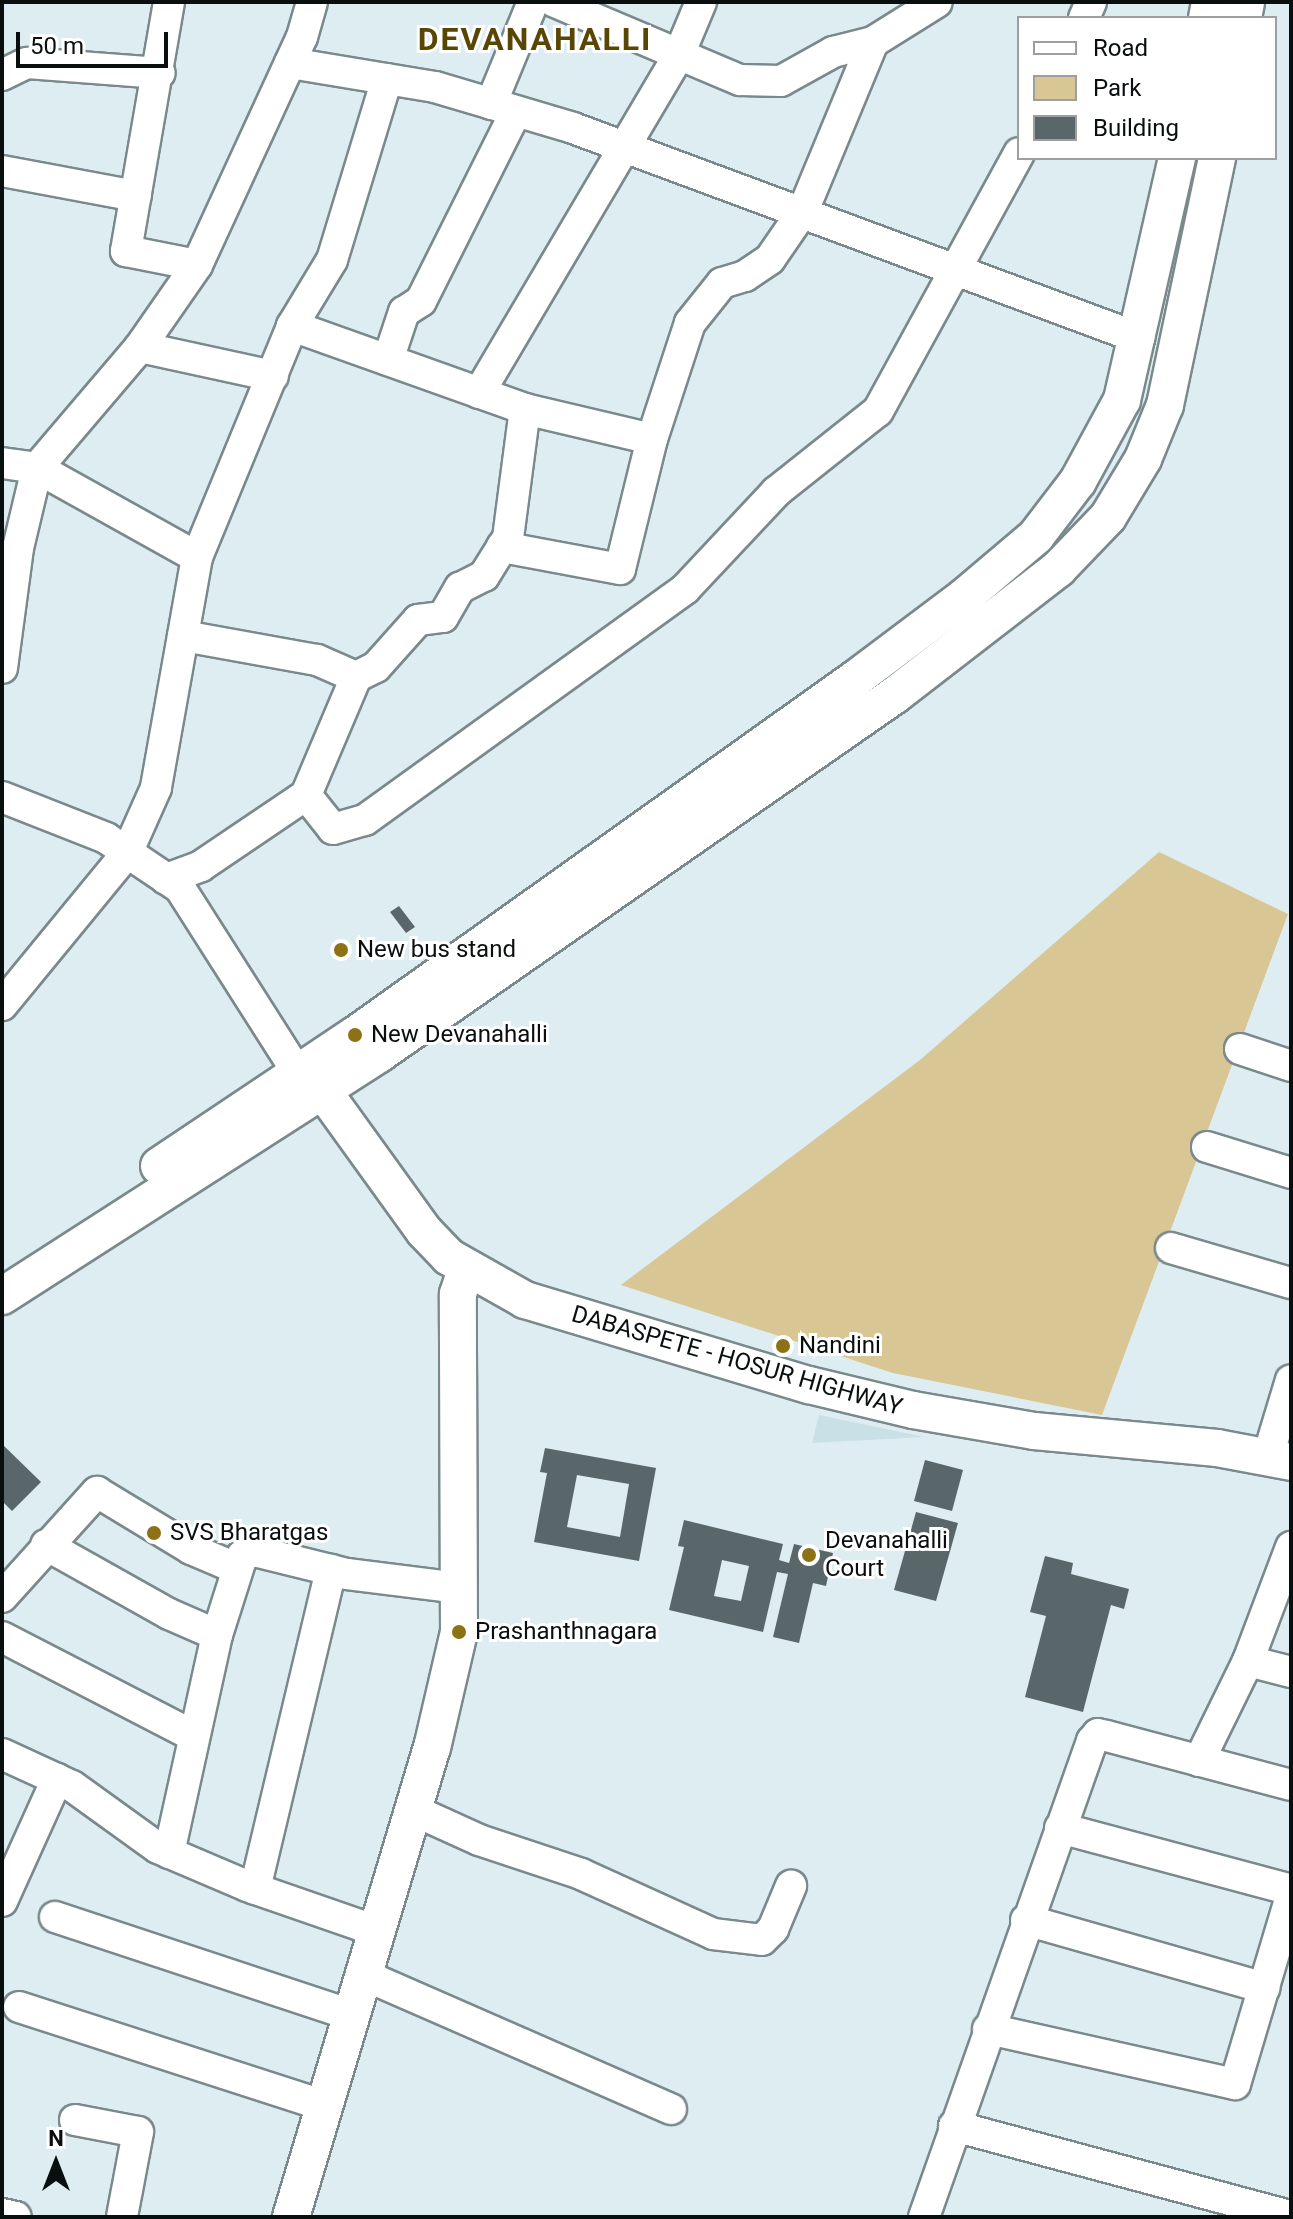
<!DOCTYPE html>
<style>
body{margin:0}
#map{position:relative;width:1293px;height:2219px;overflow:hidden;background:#deedf1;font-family:Roboto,sans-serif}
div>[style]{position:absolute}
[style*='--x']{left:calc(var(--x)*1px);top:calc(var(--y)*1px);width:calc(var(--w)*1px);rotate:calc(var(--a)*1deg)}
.built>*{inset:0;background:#c8e0e6}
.green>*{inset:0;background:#d8c695}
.building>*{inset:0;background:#59676a}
.roads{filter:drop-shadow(2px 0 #7a898c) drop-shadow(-2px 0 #7a898c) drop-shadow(0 2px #7a898c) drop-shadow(0 -2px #7a898c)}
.minor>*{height:30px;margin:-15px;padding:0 15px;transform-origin:15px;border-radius:15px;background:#fff}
.major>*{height:36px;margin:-18px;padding:0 18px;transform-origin:18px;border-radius:18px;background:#fff}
.dots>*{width:22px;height:22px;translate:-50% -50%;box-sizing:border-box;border:4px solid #fff;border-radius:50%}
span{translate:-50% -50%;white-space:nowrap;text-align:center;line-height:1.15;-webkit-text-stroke:6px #fff;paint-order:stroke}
.poi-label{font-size:24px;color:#090e0f}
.left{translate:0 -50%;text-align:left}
.street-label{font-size:24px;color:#090e0f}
.district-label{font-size:32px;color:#594605;font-weight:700;letter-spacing:2px}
.frame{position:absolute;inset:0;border:4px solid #090e0f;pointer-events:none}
.legend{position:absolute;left:1017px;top:16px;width:260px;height:144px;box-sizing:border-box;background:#fff;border:2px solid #9d9f9f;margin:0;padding:10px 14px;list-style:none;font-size:24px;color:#090e0f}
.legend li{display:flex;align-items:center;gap:16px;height:40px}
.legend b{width:40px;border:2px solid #9d9f9f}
.north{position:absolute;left:16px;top:2123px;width:80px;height:80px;-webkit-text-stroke:6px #fff;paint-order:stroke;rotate:0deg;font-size:22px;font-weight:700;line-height:32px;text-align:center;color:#090e0f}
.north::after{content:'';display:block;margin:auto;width:28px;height:36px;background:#090e0f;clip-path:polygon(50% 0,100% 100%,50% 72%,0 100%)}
.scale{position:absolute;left:16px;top:32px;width:152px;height:36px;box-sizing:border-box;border:4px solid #090e0f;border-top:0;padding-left:10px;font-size:24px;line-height:28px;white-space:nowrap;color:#090e0f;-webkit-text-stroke:6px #fff;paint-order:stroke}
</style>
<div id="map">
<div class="built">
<i style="clip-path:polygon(819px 1415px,924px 1437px,812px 1443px)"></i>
</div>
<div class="green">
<i style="clip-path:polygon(1159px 852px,1288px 914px,1102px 1415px,893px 1373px,621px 1285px,920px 1060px)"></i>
</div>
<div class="building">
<i style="clip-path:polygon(399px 906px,415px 927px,406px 933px,390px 912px)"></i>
<i style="clip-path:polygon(2px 1444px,41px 1482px,12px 1511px,2px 1501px)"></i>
<i style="clip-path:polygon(evenodd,545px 1448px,656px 1468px,639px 1561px,534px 1542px,547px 1473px,540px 1472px,545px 1448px,577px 1475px,629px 1484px,620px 1537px,567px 1527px,577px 1475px)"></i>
<i style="clip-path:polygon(925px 1460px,963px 1470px,952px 1511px,914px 1501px)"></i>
<i style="clip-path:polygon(916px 1512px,958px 1523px,936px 1601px,894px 1590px)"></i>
<i style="clip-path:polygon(evenodd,684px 1520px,783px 1544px,779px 1560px,789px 1563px,794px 1544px,833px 1553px,826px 1586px,813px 1583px,799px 1643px,773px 1637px,788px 1574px,777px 1572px,763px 1632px,669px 1610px,684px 1547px,678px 1546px,684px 1520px,722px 1560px,749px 1566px,741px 1601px,714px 1596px,722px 1560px)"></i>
<i style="clip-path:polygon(1045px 1556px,1073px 1563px,1071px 1574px,1129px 1589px,1124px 1609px,1111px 1605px,1083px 1712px,1025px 1697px,1046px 1616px,1030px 1612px)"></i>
</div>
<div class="roads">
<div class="minor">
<i style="--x:169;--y:2;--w:253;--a:99.8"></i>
<i style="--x:126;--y:251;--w:72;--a:11.2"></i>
<i style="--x:555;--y:2;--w:201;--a:22.9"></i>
<i style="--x:740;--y:80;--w:41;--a:1.4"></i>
<i style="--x:781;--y:81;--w:60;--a:-29.1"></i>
<i style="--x:833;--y:52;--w:41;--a:-14"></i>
<i style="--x:873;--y:42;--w:75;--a:-32"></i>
<i style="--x:1084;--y:18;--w:17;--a:-66"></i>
<i style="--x:290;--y:63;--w:147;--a:9.4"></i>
<i style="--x:435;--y:87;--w:144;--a:16.5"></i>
<i style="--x:573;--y:128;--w:604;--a:20.36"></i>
<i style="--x:2;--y:75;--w:28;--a:-26"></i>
<i style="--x:27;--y:63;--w:133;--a:4.3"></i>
<i style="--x:491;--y:104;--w:110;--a:-67.6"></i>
<i style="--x:2;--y:171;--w:136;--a:10.6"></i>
<i style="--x:292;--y:326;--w:77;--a:-58.8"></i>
<i style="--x:332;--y:260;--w:189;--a:-73.1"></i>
<i style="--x:140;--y:347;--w:136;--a:12.3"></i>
<i style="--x:388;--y:360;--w:51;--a:-71.6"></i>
<i style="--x:404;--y:312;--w:20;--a:-33"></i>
<i style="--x:421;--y:301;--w:212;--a:-63.4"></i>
<i style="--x:479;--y:393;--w:391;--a:-59.4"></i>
<i style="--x:678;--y:57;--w:60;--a:-67.3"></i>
<i style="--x:2;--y:463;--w:35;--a:8"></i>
<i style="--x:37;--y:468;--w:159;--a:-49.6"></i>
<i style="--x:140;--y:347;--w:100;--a:-55.2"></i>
<i style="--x:197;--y:265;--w:251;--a:-65.3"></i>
<i style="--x:302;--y:37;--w:36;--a:-74"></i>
<i style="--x:502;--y:547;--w:120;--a:10.6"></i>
<i style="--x:620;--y:569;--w:134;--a:-76.2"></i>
<i style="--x:652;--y:439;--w:122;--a:-71.9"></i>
<i style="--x:690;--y:323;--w:51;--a:-51.3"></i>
<i style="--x:722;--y:283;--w:24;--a:-17"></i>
<i style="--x:745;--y:276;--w:30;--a:-34"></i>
<i style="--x:770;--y:259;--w:58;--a:-55.5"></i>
<i style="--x:803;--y:211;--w:183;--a:-67.5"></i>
<i style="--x:197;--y:557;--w:250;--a:-67.6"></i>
<i style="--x:292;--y:326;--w:247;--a:19.6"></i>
<i style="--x:525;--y:409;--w:130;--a:13.3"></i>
<i style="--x:2;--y:668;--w:121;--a:-82.4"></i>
<i style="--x:18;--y:548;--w:82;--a:-76.6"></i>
<i style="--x:37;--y:468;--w:183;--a:29.1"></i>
<i style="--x:197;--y:557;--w:235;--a:100.1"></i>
<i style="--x:156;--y:788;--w:71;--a:114"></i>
<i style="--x:127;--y:853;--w:197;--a:129.4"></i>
<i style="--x:356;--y:677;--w:22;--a:-27"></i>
<i style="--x:376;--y:667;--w:63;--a:-48.2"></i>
<i style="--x:418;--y:620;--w:25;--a:-7"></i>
<i style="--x:443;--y:617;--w:34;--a:-60"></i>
<i style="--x:460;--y:588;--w:27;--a:-27"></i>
<i style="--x:484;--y:576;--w:34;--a:-58"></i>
<i style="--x:502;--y:547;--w:11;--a:-56"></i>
<i style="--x:508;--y:538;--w:130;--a:-82.5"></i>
<i style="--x:306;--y:795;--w:43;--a:51.5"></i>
<i style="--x:333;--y:829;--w:33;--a:-16"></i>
<i style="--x:365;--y:820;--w:395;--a:-35.8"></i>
<i style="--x:685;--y:589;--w:133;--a:-46.8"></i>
<i style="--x:776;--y:492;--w:130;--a:-38.5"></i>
<i style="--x:878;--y:411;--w:294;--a:-61.3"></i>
<i style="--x:2;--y:797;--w:112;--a:21.5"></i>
<i style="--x:106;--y:838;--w:89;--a:34"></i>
<i style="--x:180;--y:888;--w:219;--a:57.5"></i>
<i style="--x:166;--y:879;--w:37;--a:-20"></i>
<i style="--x:201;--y:866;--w:127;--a:-34.1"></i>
<i style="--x:306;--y:795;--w:128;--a:-67"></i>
<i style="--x:356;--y:677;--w:43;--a:-156.4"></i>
<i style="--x:317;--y:660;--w:136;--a:-169.8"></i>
<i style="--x:1240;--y:1049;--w:54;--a:18.4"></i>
<i style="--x:1207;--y:1147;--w:88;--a:17.2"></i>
<i style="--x:1171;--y:1248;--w:125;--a:16.3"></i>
<i style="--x:1268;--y:1456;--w:79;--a:-73.2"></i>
<i style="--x:46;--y:1545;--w:141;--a:29.3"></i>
<i style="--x:169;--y:1614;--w:52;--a:23.6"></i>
<i style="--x:2;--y:1597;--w:142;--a:-47.9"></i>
<i style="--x:97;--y:1492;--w:110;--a:31.2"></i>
<i style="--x:191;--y:1549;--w:49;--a:22.9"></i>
<i style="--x:2;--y:1637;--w:216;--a:27.3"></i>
<i style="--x:1248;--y:1661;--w:44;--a:14.3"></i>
<i style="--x:2;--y:1754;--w:77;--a:24.6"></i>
<i style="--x:72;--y:1786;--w:106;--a:35.8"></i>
<i style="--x:158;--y:1848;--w:97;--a:23.1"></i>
<i style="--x:247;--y:1886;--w:138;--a:19.1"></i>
<i style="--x:1199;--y:1761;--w:111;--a:-63.9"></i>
<i style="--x:1248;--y:1661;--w:122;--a:-69.3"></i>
<i style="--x:413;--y:1810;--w:72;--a:24.4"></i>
<i style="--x:479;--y:1840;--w:108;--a:18.4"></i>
<i style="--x:581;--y:1874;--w:145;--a:24.4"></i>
<i style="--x:713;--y:1934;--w:49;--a:7"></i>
<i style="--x:762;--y:1940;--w:16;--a:-45"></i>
<i style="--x:773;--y:1929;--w:47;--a:-67.3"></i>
<i style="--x:1060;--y:1828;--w:239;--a:15"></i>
<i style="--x:169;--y:1853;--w:223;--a:-77.6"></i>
<i style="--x:217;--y:1635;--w:83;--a:-72.4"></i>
<i style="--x:242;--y:1556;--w:13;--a:-23"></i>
<i style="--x:254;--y:1551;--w:96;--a:13.9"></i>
<i style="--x:347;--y:1574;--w:114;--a:7.1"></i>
<i style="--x:255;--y:1889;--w:328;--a:-76.6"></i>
<i style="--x:2;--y:1901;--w:134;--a:-65.7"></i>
<i style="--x:55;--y:1917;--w:313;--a:18.3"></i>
<i style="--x:1026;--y:1920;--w:248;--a:15.9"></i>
<i style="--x:364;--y:1975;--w:335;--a:23.6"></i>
<i style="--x:19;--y:2007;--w:322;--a:17.9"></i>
<i style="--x:988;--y:2029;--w:253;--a:12.6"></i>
<i style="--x:1235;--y:2084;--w:196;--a:-73.4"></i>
<i style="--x:75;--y:2120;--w:64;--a:10.8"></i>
<i style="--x:138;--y:2132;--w:86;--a:100.7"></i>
<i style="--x:954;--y:2126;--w:349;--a:15"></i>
<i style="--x:2;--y:2214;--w:14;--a:12"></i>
<i style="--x:924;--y:2217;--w:505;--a:-70.56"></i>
<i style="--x:1092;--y:1741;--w:9;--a:-49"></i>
<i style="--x:1098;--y:1734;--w:9;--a:13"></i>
<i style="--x:1107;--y:1736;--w:190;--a:14.9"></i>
</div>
<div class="major">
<i style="--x:1207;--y:18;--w:16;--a:-79"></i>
<i style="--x:1243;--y:18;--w:16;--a:-79"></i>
<i style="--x:303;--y:1077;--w:24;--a:35"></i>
<i style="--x:323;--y:1091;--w:173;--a:54.2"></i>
<i style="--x:424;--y:1231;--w:36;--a:46"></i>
<i style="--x:449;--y:1257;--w:87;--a:29.5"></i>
<i style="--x:525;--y:1300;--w:296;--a:16.7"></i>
<i style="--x:809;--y:1385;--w:107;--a:13.5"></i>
<i style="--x:913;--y:1410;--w:123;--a:9.8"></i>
<i style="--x:1034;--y:1431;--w:184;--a:5.3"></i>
<i style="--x:1217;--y:1448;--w:75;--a:10.7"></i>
<i style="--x:159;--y:1166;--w:236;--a:-33.8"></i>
<i style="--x:355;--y:1035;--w:614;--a:-35.45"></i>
<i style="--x:855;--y:679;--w:135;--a:-36.9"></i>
<i style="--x:963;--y:598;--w:96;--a:-40.3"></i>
<i style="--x:1036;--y:536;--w:69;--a:-52.6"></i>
<i style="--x:1078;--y:481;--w:92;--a:-61.5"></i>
<i style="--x:1122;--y:400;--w:248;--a:-77.2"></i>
<i style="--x:2;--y:1296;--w:448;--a:-32.7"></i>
<i style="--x:379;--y:1054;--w:629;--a:-34.83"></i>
<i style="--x:895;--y:695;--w:206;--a:-37.7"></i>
<i style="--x:1058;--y:569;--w:72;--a:-46.1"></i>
<i style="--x:1108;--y:517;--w:68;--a:-58.9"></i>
<i style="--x:1143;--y:459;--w:58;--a:-67.8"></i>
<i style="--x:1165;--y:405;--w:252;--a:-78.1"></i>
<i style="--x:291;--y:2217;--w:490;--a:-73.3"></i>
<i style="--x:432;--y:1748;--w:119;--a:-76.9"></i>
<i style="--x:459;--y:1632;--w:338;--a:-90.2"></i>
<i style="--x:458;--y:1294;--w:26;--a:-72"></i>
</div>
</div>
<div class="dots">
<i style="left:341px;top:950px;background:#8d7115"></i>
<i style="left:355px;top:1035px;background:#8d7115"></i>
<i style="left:783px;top:1346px;background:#8d7115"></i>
<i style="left:154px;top:1533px;background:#8d7115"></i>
<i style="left:809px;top:1555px;background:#8d7115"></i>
<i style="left:459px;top:1632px;background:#8d7115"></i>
</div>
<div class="poi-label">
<span class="left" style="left:357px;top:950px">New bus stand</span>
<span class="left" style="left:371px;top:1035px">New Devanahalli</span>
<span class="left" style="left:799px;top:1346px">Nandini</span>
<span class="left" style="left:170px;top:1533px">SVS Bharatgas</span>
<span class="left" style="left:825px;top:1555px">Devanahalli<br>Court</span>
<span class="left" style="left:475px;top:1632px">Prashanthnagara</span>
</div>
<div class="street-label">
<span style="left:737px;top:1361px;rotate:16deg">DABASPETE - HOSUR HIGHWAY</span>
</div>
<div class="district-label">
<span style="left:535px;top:39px">DEVANAHALLI</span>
</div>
<div class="frame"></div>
<ul class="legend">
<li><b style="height:10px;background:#fff"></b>Road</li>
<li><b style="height:22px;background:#d8c695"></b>Park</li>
<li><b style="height:22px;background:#59676a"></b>Building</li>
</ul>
<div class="north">N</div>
<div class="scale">50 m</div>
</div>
